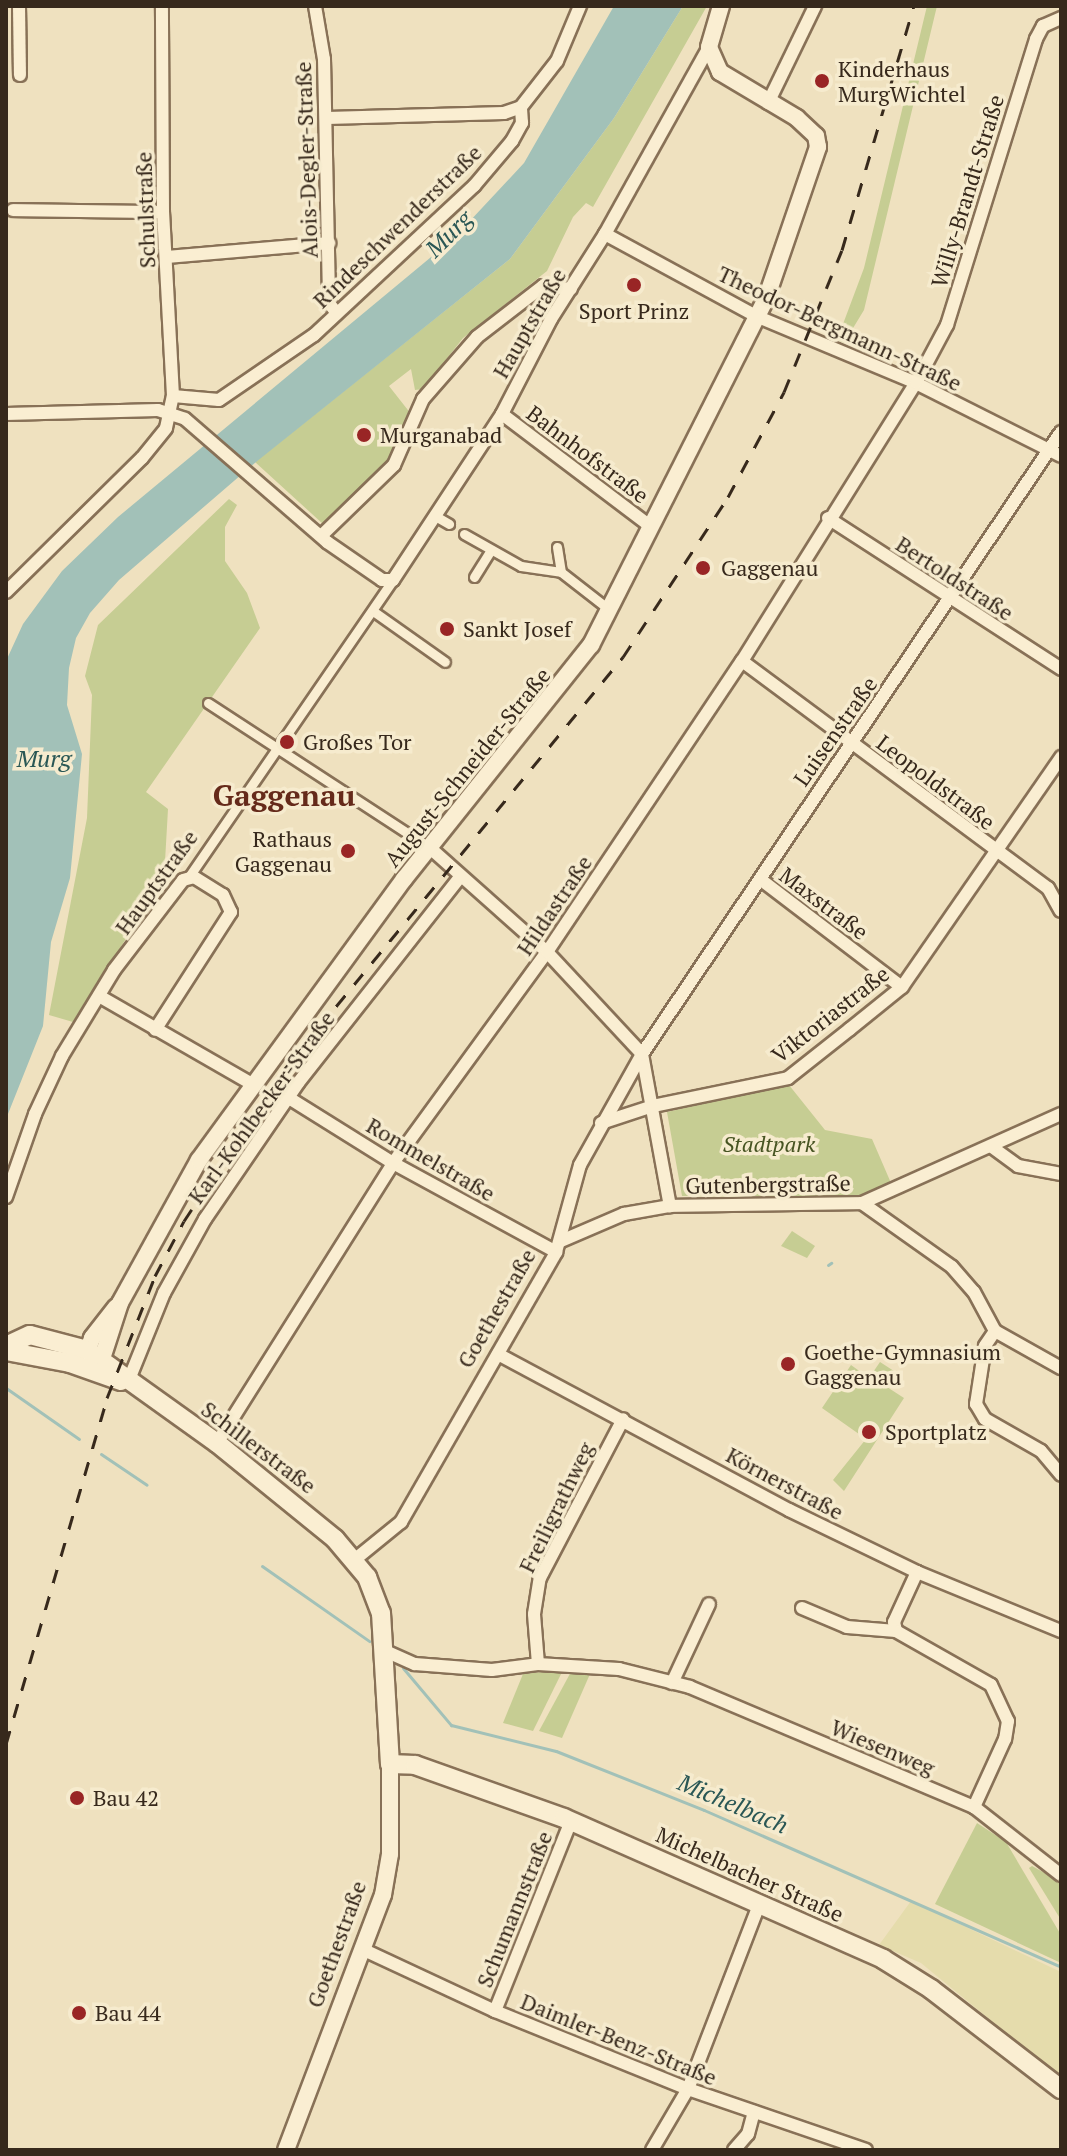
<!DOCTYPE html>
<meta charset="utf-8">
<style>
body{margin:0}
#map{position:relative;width:1067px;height:2156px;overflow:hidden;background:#efe1bf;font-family:"PT Serif",serif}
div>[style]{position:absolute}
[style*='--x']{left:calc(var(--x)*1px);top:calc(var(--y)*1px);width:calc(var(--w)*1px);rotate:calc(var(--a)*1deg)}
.farmland>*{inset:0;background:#e5dcac}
.green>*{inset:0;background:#c6cd93}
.water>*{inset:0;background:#a2c1b8}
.stream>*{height:3px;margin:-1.5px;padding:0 1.5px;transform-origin:1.5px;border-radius:1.5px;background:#a2c1b8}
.roads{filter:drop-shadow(2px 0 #887157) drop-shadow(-2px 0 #887157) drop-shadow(0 2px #887157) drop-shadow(0 -2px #887157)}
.pedestrian>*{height:9px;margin:-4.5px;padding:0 4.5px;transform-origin:4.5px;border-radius:4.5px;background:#faeed2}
.minor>*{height:12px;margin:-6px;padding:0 6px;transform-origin:6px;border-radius:6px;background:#faeed2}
.tertiary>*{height:16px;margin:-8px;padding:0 8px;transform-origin:8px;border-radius:8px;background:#faeed2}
.secondary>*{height:18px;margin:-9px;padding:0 9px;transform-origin:9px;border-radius:9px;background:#faeed2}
.rail>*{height:3px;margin-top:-1.5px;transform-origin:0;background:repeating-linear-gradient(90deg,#37291c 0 14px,transparent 0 28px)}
.dots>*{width:22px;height:22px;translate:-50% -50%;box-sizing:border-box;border:4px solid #f6ebce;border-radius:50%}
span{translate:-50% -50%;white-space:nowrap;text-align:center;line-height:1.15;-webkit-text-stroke:7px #f6ebce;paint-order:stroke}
.poi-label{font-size:22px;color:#37291c}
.left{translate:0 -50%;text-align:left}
.right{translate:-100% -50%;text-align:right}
.street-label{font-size:22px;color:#37291c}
.park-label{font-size:22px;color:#475422;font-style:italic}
.water-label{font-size:24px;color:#2a5755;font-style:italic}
.district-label{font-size:30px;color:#652a1a;font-weight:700}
.frame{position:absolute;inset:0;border:8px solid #37291c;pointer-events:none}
</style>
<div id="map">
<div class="farmland">
<i style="clip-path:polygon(911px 1901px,1061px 1972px,1061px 2078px,921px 1963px,879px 1945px)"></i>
</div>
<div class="green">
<i style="clip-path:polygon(683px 6px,707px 6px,593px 207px,586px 203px,573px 217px,547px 271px,463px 338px,423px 389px,415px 390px,411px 369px,389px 386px,411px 414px,392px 456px,323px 524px,255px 462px,510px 259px,614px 118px)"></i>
<i style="clip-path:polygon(927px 6px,937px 6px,864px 310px,844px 343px,837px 340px,864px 268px)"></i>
<i style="clip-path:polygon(229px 499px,237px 505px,225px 527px,225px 561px,247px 593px,260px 628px,146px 792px,168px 809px,164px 879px,73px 1022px,49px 1015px,87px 818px,92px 695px,85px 676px,98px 625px)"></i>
<i style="clip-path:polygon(789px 1085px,825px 1130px,872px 1139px,891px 1183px,866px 1197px,682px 1196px,667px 1112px)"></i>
<i style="clip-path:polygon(792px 1231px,815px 1246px,807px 1258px,781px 1246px)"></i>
<i style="clip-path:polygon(880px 1362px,897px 1373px,887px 1387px,904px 1398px,844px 1491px,833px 1480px,866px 1439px,822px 1408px,851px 1365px,869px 1378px)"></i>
<i style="clip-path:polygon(563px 1670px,533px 1731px,503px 1723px,523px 1674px)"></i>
<i style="clip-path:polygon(572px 1670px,590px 1674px,562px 1738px,539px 1731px)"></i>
<i style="clip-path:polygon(977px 1823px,1006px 1842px,1061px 1935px,1061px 1963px,935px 1904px)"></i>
<i style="clip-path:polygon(1032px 1866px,1061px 1882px,1061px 1920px,1029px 1868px)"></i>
</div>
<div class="water">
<i style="clip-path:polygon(614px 6px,683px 6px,614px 118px,510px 259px,256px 462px,119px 580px,90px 613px,76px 638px,69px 668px,67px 705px,82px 754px,70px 878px,51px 942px,43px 1026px,6px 1119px,6px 661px,23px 624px,62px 571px,118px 517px,454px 238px,524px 163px)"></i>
</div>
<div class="stream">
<i style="--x:828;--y:1265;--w:4;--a:-34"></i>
<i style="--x:6;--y:1388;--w:89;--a:34.9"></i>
<i style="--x:101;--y:1454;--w:55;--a:34"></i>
<i style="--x:262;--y:1566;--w:131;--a:35"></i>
<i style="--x:403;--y:1668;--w:75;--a:49.9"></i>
<i style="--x:451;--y:1725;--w:108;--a:13.9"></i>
<i style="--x:556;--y:1751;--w:159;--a:21.7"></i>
<i style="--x:704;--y:1810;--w:390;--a:23.7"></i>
</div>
<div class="roads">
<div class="pedestrian">
<i style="--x:437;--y:517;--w:14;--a:30"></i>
<i style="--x:464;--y:534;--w:65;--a:29.3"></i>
<i style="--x:521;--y:566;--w:40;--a:8.5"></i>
<i style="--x:557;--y:547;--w:25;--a:81"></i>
<i style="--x:561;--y:572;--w:57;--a:37.9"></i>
<i style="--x:474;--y:577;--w:32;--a:-58"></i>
<i style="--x:373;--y:611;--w:88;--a:35.3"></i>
<i style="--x:208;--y:703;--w:264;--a:33.1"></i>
<i style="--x:188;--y:878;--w:362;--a:-55.5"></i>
</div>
<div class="minor">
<i style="--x:19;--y:6;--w:69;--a:89.2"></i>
<i style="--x:315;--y:6;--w:54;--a:80.4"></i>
<i style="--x:324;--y:59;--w:244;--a:88.8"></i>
<i style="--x:329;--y:303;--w:10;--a:53"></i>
<i style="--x:768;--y:103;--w:108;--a:-64.1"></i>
<i style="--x:327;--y:118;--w:177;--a:-1.6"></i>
<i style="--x:504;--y:113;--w:18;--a:-19"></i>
<i style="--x:521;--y:107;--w:58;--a:-52"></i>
<i style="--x:557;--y:61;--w:60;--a:-67.3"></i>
<i style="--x:13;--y:210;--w:150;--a:0.8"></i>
<i style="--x:605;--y:234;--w:172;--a:28.5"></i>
<i style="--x:756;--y:316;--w:173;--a:22.7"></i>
<i style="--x:916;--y:383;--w:162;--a:26.7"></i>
<i style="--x:167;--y:257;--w:163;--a:-4.9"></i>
<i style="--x:173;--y:396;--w:46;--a:5"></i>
<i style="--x:219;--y:400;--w:115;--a:-34.4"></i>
<i style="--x:314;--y:335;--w:219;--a:-43"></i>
<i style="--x:474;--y:186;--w:59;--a:-49.8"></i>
<i style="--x:512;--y:141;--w:21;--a:-61"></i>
<i style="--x:522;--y:123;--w:16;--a:-94"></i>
<i style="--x:6;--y:414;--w:152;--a:-1.5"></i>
<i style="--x:158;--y:410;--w:28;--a:18"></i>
<i style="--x:185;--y:419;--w:188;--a:40.9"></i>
<i style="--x:327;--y:542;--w:67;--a:34.6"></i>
<i style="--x:382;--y:580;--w:11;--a:0"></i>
<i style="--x:393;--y:580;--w:199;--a:-56.7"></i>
<i style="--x:502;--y:414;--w:107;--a:-62.7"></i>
<i style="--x:551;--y:319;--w:101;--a:-57.6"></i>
<i style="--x:605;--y:234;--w:214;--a:-60.9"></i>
<i style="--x:502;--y:414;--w:186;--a:37.1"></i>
<i style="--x:828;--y:518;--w:278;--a:32.9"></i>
<i style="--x:321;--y:536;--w:102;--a:-44.2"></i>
<i style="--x:394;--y:465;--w:72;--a:-66.3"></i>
<i style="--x:423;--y:399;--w:82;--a:-48.9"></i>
<i style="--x:477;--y:337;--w:83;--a:-37.7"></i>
<i style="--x:543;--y:286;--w:28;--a:6"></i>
<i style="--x:6;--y:592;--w:191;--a:-44.6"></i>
<i style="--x:142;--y:458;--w:38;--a:-51"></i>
<i style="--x:166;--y:428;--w:33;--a:-78"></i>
<i style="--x:173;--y:396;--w:184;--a:-93.1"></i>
<i style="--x:163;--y:212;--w:206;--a:-90.3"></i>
<i style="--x:742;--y:661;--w:381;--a:36.6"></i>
<i style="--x:1048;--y:888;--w:26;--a:61"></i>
<i style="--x:429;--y:847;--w:158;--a:41.7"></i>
<i style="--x:547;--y:952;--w:139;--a:47"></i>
<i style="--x:642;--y:1054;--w:155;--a:79.6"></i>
<i style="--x:760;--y:879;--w:178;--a:37.3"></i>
<i style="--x:99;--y:996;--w:177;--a:29.9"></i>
<i style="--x:289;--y:1098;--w:123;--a:32"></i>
<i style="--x:393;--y:1163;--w:186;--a:28.6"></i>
<i style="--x:601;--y:1123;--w:55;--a:-18.1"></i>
<i style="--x:653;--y:1106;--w:138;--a:-11.7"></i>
<i style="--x:788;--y:1078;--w:79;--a:-38.3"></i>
<i style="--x:850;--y:1029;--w:67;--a:-38.9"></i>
<i style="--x:902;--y:987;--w:280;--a:-55.3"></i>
<i style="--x:992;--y:1147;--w:32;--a:36"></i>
<i style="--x:1018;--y:1166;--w:44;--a:10.5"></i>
<i style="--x:6;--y:1197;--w:88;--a:-70.7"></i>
<i style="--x:35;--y:1114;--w:64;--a:-65"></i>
<i style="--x:62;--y:1056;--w:100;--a:-58.8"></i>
<i style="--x:114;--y:970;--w:113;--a:-52.5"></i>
<i style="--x:183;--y:880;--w:11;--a:-15"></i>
<i style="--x:194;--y:877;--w:34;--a:32"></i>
<i style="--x:223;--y:895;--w:19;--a:65"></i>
<i style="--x:231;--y:912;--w:140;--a:122.8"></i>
<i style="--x:862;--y:1203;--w:110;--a:35.4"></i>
<i style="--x:952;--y:1267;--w:33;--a:49"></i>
<i style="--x:974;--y:1292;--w:44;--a:61.7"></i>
<i style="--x:995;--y:1331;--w:76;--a:29.3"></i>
<i style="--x:561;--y:1241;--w:69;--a:-23.2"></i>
<i style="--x:624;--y:1214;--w:47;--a:-9.9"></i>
<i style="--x:670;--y:1206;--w:192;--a:-0.9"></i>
<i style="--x:862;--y:1203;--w:218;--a:-24.1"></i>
<i style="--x:995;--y:1331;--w:18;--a:124"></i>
<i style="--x:985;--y:1346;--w:59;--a:98.8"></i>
<i style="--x:976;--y:1404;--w:17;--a:59"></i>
<i style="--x:985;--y:1419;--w:64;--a:29.7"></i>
<i style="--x:1041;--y:1451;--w:31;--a:50"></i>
<i style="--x:498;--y:1354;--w:330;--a:28.2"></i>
<i style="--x:789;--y:1510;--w:142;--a:25.8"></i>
<i style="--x:917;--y:1572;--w:156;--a:22.3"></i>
<i style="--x:128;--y:1382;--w:96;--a:-68"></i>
<i style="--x:164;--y:1293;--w:85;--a:-61"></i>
<i style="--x:205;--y:1219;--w:165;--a:-55.6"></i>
<i style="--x:298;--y:1083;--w:263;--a:-51.8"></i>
<i style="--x:217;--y:1443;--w:331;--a:-57.8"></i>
<i style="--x:393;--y:1163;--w:261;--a:-53.9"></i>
<i style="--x:547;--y:952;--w:350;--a:-56.2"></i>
<i style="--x:742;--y:661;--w:328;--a:-58"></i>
<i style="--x:916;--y:383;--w:66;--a:-61.9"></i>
<i style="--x:947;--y:325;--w:300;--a:-72.7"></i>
<i style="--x:1036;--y:39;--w:15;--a:-62"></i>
<i style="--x:1043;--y:26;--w:20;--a:-24"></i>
<i style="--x:353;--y:1561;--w:62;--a:-39.1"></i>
<i style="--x:401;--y:1522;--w:311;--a:-60.1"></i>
<i style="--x:556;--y:1252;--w:90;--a:-74.6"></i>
<i style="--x:580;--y:1165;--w:127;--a:-60.8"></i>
<i style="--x:642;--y:1054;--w:750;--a:-56.03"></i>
<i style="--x:917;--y:1572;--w:55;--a:114.7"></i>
<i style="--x:894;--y:1622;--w:9;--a:77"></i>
<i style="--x:896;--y:1631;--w:109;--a:29.6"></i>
<i style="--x:991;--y:1685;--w:40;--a:65"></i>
<i style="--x:1008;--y:1721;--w:18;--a:99"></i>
<i style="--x:1005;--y:1739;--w:75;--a:114.5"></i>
<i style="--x:802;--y:1608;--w:49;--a:22.9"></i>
<i style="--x:847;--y:1627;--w:49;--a:4.7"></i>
<i style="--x:383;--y:1650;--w:35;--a:24"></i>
<i style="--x:415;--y:1664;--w:77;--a:4.5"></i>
<i style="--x:492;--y:1670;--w:46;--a:-7.4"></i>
<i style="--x:538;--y:1664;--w:81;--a:3.5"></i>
<i style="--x:619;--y:1669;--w:73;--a:14.2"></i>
<i style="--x:690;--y:1687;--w:308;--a:22.9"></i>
<i style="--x:974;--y:1807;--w:110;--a:38"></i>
<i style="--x:538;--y:1664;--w:50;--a:-94.6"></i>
<i style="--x:534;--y:1614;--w:36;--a:-81"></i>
<i style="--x:540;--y:1578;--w:179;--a:-62.4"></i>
<i style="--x:672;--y:1683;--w:87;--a:-64.9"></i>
<i style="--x:362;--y:1949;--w:147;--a:25"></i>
<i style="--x:495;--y:2011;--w:208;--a:22"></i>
<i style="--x:688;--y:2089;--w:188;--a:18.9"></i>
<i style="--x:495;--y:2011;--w:205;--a:-68.2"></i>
<i style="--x:652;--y:2150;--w:71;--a:-59.5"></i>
<i style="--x:688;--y:2089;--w:197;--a:-68.9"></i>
<i style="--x:734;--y:2150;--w:21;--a:-49"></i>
<i style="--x:748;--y:2134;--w:23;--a:-75"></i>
</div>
<div class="tertiary">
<i style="--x:83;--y:1362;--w:26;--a:-69"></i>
<i style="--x:92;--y:1338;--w:39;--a:-52"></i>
<i style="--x:98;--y:1371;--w:71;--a:-72.1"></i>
<i style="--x:120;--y:1303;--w:163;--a:-61.1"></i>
<i style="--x:199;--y:1160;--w:348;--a:-53.9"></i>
<i style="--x:404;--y:879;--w:300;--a:-51.4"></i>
<i style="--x:591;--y:645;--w:388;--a:-63.2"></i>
<i style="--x:766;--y:299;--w:161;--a:-71.1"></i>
<i style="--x:818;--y:147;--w:11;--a:-100"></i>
<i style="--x:816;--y:136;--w:26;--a:-137"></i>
<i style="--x:797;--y:118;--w:90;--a:-149.1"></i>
<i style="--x:720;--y:72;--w:27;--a:-114"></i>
<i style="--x:709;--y:47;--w:43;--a:-73.7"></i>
<i style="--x:286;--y:2150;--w:273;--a:-69.2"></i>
<i style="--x:383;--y:1895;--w:42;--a:-80.3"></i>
<i style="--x:390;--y:1854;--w:90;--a:-90"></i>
</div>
<div class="secondary">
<i style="--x:6;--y:1346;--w:26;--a:-25"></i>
<i style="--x:30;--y:1335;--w:59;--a:14.7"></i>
<i style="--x:87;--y:1350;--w:160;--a:35.6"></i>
<i style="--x:217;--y:1443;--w:152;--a:39.1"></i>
<i style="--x:335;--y:1539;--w:50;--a:49.9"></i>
<i style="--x:367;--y:1577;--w:39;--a:69"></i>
<i style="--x:381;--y:1613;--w:151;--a:86.6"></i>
<i style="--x:390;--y:1764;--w:25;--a:2"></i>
<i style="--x:415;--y:1765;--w:158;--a:19.6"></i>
<i style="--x:564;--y:1818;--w:349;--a:23.8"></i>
<i style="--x:883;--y:1959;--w:57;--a:32"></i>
<i style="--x:931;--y:1989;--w:164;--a:37.6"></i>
<i style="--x:6;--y:1351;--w:65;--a:10.6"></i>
<i style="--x:70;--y:1363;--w:54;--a:19.4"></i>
</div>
</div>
<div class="rail">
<i style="--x:6;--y:1744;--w:360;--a:-73.7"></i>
<i style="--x:107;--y:1398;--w:131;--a:-68.5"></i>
<i style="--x:155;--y:1276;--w:62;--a:-62.2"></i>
<i style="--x:184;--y:1221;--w:180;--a:-56.6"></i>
<i style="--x:283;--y:1071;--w:536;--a:-50.61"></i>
<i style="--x:623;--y:657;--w:191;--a:-56.7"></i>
<i style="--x:728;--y:497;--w:119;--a:-61.9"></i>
<i style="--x:784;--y:392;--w:153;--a:-67.8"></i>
<i style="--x:842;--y:250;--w:254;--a:-73.6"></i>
</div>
<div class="dots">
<i style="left:822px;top:81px;background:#992525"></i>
<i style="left:634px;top:285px;background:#992525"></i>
<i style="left:364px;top:435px;background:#992525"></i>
<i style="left:703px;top:568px;background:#992525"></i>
<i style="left:447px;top:629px;background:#992525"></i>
<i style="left:287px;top:742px;background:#992525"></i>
<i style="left:348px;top:851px;background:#992525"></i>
<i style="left:788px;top:1364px;background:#992525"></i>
<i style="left:869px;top:1432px;background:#992525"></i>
<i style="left:77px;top:1798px;background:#992525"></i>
<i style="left:79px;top:2013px;background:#992525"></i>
</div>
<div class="poi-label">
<span class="left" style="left:838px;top:81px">Kinderhaus<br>MurgWichtel</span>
<span style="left:634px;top:311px">Sport Prinz</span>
<span class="left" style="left:380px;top:435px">Murganabad</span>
<span class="left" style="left:721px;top:568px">Gaggenau</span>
<span class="left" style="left:463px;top:629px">Sankt Josef</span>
<span class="left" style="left:303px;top:742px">Großes Tor</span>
<span class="right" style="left:332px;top:851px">Rathaus<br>Gaggenau</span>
<span class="left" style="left:804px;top:1364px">Goethe-Gymnasium<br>Gaggenau</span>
<span class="left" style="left:885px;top:1432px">Sportplatz</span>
<span class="left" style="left:93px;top:1798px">Bau 42</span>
<span class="left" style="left:95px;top:2013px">Bau 44</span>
</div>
<div class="street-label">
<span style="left:306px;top:160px;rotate:-92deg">Alois-Degler-Straße</span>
<span style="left:967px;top:191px;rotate:-73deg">Willy-Brandt-Straße</span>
<span style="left:145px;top:210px;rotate:-92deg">Schulstraße</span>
<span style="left:397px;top:226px;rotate:-44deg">Rindeschwenderstraße</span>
<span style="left:529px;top:323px;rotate:-60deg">Hauptstraße</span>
<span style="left:840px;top:328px;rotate:25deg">Theodor-Bergmann-Straße</span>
<span style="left:588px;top:454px;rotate:37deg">Bahnhofstraße</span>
<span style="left:955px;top:578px;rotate:33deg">Bertoldstraße</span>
<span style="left:835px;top:731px;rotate:-55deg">Luisenstraße</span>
<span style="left:467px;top:767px;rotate:-51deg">August-Schneider-Straße</span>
<span style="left:936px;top:782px;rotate:37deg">Leopoldstraße</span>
<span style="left:156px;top:882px;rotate:-54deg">Hauptstraße</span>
<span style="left:824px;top:903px;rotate:37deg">Maxstraße</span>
<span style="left:554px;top:905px;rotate:-56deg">Hildastraße</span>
<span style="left:830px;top:1014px;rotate:-38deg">Viktoriastraße</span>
<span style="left:261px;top:1107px;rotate:-54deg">Karl-Kohlbecker-Straße</span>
<span style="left:431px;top:1159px;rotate:30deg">Rommelstraße</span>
<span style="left:768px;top:1184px;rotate:-1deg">Gutenbergstraße</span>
<span style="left:496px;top:1308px;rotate:-60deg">Goethestraße</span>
<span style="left:259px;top:1447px;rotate:37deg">Schillerstraße</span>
<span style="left:785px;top:1483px;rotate:28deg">Körnerstraße</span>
<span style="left:556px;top:1507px;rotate:-64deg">Freiligrathweg</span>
<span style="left:883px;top:1747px;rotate:23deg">Wiesenweg</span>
<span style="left:750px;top:1874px;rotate:24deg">Michelbacher Straße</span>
<span style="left:514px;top:1909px;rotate:-68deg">Schumannstraße</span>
<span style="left:336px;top:1944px;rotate:-70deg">Goethestraße</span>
<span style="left:619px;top:2039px;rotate:22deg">Daimler-Benz-Straße</span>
</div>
<div class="park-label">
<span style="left:769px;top:1144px">Stadtpark</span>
</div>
<div class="water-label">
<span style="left:449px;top:234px;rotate:-45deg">Murg</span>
<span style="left:44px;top:759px">Murg</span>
<span style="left:733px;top:1804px;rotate:23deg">Michelbach</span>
</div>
<div class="district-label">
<span style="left:284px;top:795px">Gaggenau</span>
</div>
<div class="frame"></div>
</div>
